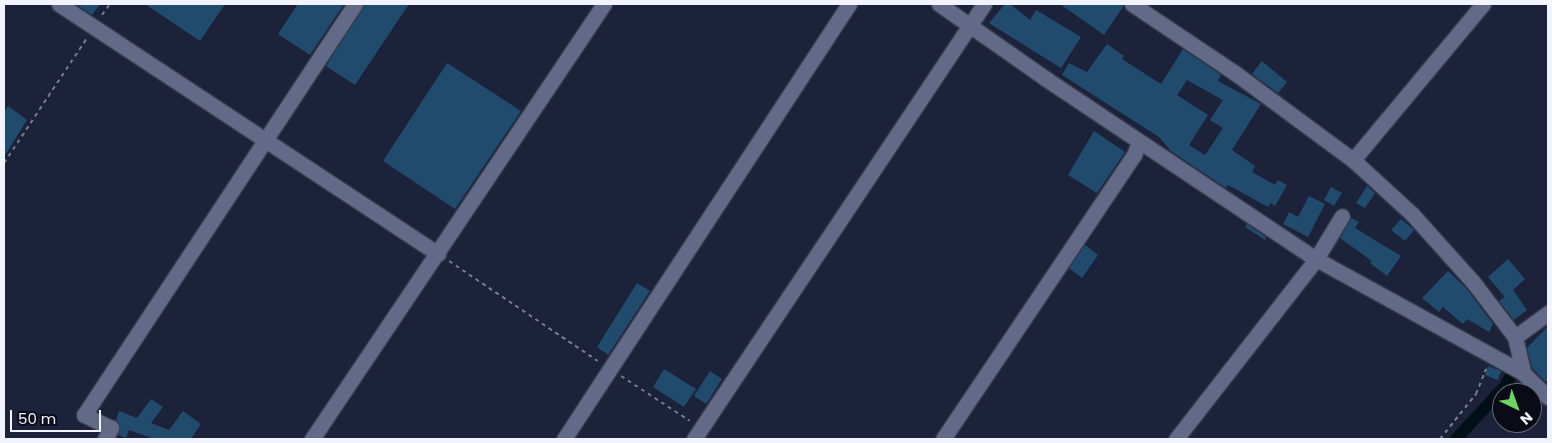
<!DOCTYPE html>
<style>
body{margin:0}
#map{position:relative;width:1552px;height:443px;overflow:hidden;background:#1c223a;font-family:Poppins,sans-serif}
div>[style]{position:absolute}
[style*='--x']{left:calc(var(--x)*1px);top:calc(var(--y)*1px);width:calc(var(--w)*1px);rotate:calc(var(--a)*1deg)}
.canal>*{height:12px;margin:-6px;padding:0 6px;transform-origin:6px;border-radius:6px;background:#001016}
.building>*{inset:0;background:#214b6d}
.path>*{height:2px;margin-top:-1px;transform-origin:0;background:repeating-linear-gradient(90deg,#787d8f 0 4px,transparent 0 8px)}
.roads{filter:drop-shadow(1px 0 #363a4c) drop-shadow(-1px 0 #363a4c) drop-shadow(0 1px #363a4c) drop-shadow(0 -1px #363a4c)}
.minor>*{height:15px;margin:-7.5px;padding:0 7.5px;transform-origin:7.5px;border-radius:7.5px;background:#626a87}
span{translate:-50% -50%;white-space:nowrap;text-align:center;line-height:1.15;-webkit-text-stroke:5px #090c17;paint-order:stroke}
.frame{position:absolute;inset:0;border:5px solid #f1f4fe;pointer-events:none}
.north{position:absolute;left:1492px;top:383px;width:50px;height:50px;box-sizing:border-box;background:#090c17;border:1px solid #666973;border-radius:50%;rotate:138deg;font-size:14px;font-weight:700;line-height:20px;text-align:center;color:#f1f4fe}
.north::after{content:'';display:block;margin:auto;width:18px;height:22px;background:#6dd361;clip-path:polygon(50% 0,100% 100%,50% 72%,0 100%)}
.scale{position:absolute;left:10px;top:410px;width:91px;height:22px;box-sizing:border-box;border:2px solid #f1f4fe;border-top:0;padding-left:6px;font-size:15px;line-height:18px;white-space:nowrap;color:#f1f4fe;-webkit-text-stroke:4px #090c17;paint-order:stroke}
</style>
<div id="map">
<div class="canal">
<i style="--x:1456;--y:439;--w:74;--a:-47.2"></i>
<i style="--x:1506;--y:385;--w:13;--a:-61"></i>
</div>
<div class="building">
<i style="clip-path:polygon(76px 4px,100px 4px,92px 15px)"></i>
<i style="clip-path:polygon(145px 4px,225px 4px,200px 41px)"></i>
<i style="clip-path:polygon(298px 4px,344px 4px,310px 55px,278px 34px)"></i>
<i style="clip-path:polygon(364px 4px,409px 4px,355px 85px,326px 66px)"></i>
<i style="clip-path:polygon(1005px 4px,1010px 4px,1030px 20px,1036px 10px,1081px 37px,1061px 68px,989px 23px)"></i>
<i style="clip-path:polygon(1060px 4px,1123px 4px,1123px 7px,1104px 35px)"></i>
<i style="clip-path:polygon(evenodd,1107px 44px,1124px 56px,1122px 59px,1161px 84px,1183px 49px,1221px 75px,1218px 81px,1261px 104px,1232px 150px,1255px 166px,1252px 172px,1275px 185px,1278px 180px,1287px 185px,1275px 206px,1271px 203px,1268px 207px,1228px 185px,1226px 188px,1171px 151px,1159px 137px,1062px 75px,1069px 63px,1087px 72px,1107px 44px,1187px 80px,1223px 100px,1210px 120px,1223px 128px,1205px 155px,1189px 145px,1208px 115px,1177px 95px,1187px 80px)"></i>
<i style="clip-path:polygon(1262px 61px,1287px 82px,1278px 93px,1252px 74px)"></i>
<i style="clip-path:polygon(447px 63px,521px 111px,455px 209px,383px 161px)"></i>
<i style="clip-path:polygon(8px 106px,27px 120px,4px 157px,4px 112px)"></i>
<i style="clip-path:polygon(1094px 131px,1125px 152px,1097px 193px,1068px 175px)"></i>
<i style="clip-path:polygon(1367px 186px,1375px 193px,1365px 208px,1356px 203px)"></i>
<i style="clip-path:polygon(1331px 187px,1342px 193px,1334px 206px,1324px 200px)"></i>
<i style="clip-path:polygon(1309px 196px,1325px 204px,1308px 237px,1283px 224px,1289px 212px,1298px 217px)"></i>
<i style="clip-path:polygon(1351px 218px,1359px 222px,1355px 228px,1401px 256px,1387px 276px,1370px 263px,1372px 261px,1340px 238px)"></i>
<i style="clip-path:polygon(1401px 219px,1414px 230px,1405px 241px,1391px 230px)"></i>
<i style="clip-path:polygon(1247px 224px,1266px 237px,1265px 240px,1245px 227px)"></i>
<i style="clip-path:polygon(1085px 245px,1098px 255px,1082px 278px,1069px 268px)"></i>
<i style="clip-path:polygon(1508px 259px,1525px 279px,1513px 290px,1527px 310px,1514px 320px,1499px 301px,1505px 297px,1488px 277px)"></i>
<i style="clip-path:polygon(1448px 271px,1466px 288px,1493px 324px,1489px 332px,1467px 319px,1463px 324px,1443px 307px,1439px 312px,1422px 298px)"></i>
<i style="clip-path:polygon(637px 283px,650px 291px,608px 355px,597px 347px)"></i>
<i style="clip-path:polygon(1548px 326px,1548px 380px,1546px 382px,1532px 368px,1527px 348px)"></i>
<i style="clip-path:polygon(1488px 366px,1501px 371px,1498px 380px,1485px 375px)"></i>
<i style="clip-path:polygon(664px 369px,696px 389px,684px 407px,653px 387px)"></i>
<i style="clip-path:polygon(710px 371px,722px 379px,706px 404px,694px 396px)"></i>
<i style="clip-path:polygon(151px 399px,163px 407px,151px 423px,169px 430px,183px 411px,201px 424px,191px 439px,154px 439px,129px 430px,126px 438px,118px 435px,120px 427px,116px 420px,119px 411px,137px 418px)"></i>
</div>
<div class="path">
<i style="--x:102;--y:15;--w:14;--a:-54"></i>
<i style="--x:4;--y:163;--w:150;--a:-56.4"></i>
<i style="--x:449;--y:261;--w:179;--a:33.9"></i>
<i style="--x:621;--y:376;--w:82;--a:33.1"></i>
<i style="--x:1440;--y:439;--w:58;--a:-51.3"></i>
<i style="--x:1476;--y:394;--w:27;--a:-68"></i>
</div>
<div class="roads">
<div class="minor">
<i style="--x:59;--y:4;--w:454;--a:33.4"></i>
<i style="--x:939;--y:4;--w:131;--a:35"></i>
<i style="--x:1046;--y:79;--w:324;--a:33.7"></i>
<i style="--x:1316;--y:259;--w:236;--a:28.8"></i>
<i style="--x:1523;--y:373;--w:35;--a:44"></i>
<i style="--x:1132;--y:4;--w:124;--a:33.8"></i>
<i style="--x:1235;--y:73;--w:147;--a:36.4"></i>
<i style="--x:1353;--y:160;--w:80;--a:42.5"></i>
<i style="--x:1412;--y:214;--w:91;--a:48.1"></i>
<i style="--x:1473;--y:282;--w:69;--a:52.6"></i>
<i style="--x:1515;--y:337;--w:37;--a:77"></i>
<i style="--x:1353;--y:160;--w:203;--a:-50.2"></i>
<i style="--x:1515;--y:337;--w:41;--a:-36"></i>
<i style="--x:105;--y:439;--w:13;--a:-61"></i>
<i style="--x:111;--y:428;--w:30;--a:-154"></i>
<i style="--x:84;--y:415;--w:492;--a:-56.6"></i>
<i style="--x:312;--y:439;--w:524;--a:-56.13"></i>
<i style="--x:564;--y:439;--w:520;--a:-56.77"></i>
<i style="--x:694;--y:439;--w:523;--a:-56.31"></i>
<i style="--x:943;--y:439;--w:342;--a:-56.1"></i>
<i style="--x:1134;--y:155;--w:14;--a:-69"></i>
<i style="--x:1176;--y:439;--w:228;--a:-52.1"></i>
<i style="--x:1316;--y:259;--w:50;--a:-58.8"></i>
</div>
</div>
<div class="frame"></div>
<div class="north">N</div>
<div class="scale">50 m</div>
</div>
